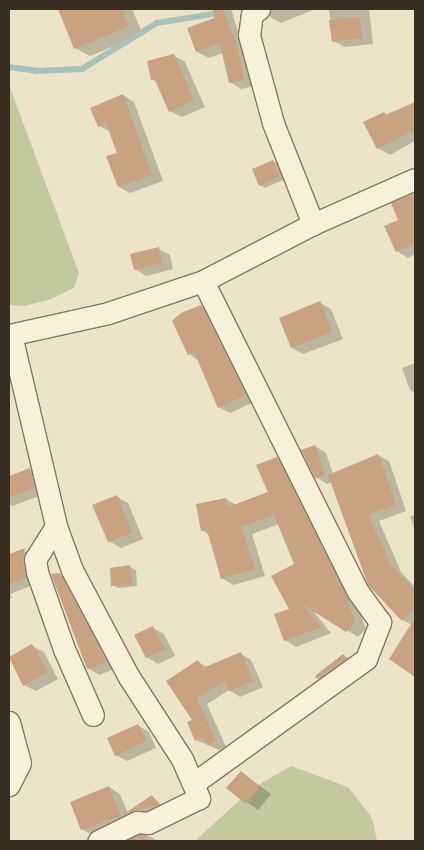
<!DOCTYPE html>
<style>
body{margin:0}
#map{position:relative;width:424px;height:850px;overflow:hidden;background:#ece3c8;font-family:"Playfair Display",serif}
div>[style]{position:absolute}
[style*='--x']{left:calc(var(--x)*1px);top:calc(var(--y)*1px);width:calc(var(--w)*1px);rotate:calc(var(--a)*1deg)}
.green>*{inset:0;background:#c2ca9d}
.shadow>*{inset:0;background:#0003}
.stream>*{height:5.5px;margin:-2.75px;padding:0 2.75px;transform-origin:2.75px;border-radius:2.75px;background:#a9c0bb}
.building>*{inset:0;background:#c8a281}
.roads{filter:drop-shadow(1px 0 #87765e) drop-shadow(-1px 0 #87765e) drop-shadow(0 1px #87765e) drop-shadow(0 -1px #87765e)}
.minor>*{height:21px;margin:-10.5px;padding:0 10.5px;transform-origin:10.5px;border-radius:10.5px;background:#f7f0db}
span{translate:-50% -50%;white-space:nowrap;text-align:center;line-height:1.15;-webkit-text-stroke:4px #f4edd8;paint-order:stroke}
.frame{position:absolute;inset:0;border:10px solid #392d21;pointer-events:none}
</style>
<div id="map">
<div class="green">
<i style="clip-path:polygon(9px 85px,79px 273px,74px 288px,51px 299px,24px 306px,9px 305px)"></i>
<i style="clip-path:polygon(291px 766px,348px 787px,372px 818px,377px 841px,195px 841px,253px 788px)"></i>
</div>
<div class="shadow">
<i style="clip-path:polygon(59px 9px,132px 9px,143px 34px,90px 56px,75px 48px)"></i>
<i style="clip-path:polygon(214px 9px,231px 9px,255px 86px,241px 89px,230px 82px,223px 53px,209px 58px,197px 52px,189px 29px,216px 18px)"></i>
<i style="clip-path:polygon(270px 9px,315px 9px,281px 23px,270px 17px)"></i>
<i style="clip-path:polygon(329px 9px,369px 9px,373px 44px,345px 47px,333px 41px)"></i>
<i style="clip-path:polygon(174px 56px,185px 62px,205px 107px,182px 117px,170px 111px,158px 83px,153px 80px)"></i>
<i style="clip-path:polygon(123px 95px,134px 102px,163px 181px,130px 193px,119px 187px,118px 153px,111px 132px,99px 126px)"></i>
<i style="clip-path:polygon(415px 103px,415px 141px,390px 155px,378px 148px,365px 123px)"></i>
<i style="clip-path:polygon(273px 161px,278px 164px,285px 179px,265px 188px,260px 185px)"></i>
<i style="clip-path:polygon(409px 197px,415px 201px,415px 254px,408px 258px,397px 251px)"></i>
<i style="clip-path:polygon(159px 249px,170px 255px,173px 269px,146px 276px,135px 269px)"></i>
<i style="clip-path:polygon(320px 303px,331px 309px,343px 339px,303px 354px,292px 348px)"></i>
<i style="clip-path:polygon(201px 306px,212px 312px,256px 401px,230px 413px,219px 407px,198px 360px,189px 354px)"></i>
<i style="clip-path:polygon(415px 363px,415px 393px,410px 390px,402px 368px)"></i>
<i style="clip-path:polygon(315px 446px,326px 453px,333px 474px,378px 455px,389px 461px,406px 511px,379px 521px,401px 572px,415px 587px,415px 675px,390px 659px,412px 625px,403px 620px,332px 482px,327px 484px,316px 477px)"></i>
<i style="clip-path:polygon(276px 458px,288px 464px,357px 604px,366px 629px,358px 637px,311px 608px,331px 633px,296px 647px,285px 640px,295px 564px,279px 524px,252px 534px,265px 576px,233px 585px,222px 578px,209px 535px,202px 530px,226px 499px,236px 505px,270px 492px)"></i>
<i style="clip-path:polygon(29px 470px,41px 476px,45px 494px,12px 506px,9px 504px,9px 477px)"></i>
<i style="clip-path:polygon(116px 496px,128px 503px,143px 539px,121px 548px,109px 541px)"></i>
<i style="clip-path:polygon(415px 515px,415px 531px,410px 516px)"></i>
<i style="clip-path:polygon(26px 552px,37px 558px,36px 584px,10px 594px,12px 598px,9px 599px,9px 553px,10px 556px)"></i>
<i style="clip-path:polygon(130px 567px,136px 570px,137px 586px,118px 588px,113px 585px)"></i>
<i style="clip-path:polygon(60px 575px,71px 581px,117px 668px,99px 675px,88px 668px)"></i>
<i style="clip-path:polygon(153px 628px,164px 634px,175px 656px,158px 664px,147px 657px)"></i>
<i style="clip-path:polygon(32px 646px,44px 652px,58px 679px,36px 691px,24px 685px,10px 658px)"></i>
<i style="clip-path:polygon(241px 654px,251px 660px,263px 687px,240px 697px,229px 690px,207px 704px,226px 747px,219px 750px,196px 740px,194px 721px,198px 662px,209px 668px)"></i>
<i style="clip-path:polygon(343px 655px,354px 662px,329px 684px,318px 678px)"></i>
<i style="clip-path:polygon(137px 725px,149px 732px,156px 748px,127px 761px,116px 755px)"></i>
<i style="clip-path:polygon(241px 772px,271px 794px,258px 810px,228px 788px)"></i>
<i style="clip-path:polygon(109px 787px,120px 794px,128px 813px,152px 796px,163px 807px,94px 836px,82px 829px)"></i>
<i style="clip-path:polygon(140px 836px,149px 836px,158px 841px,129px 841px)"></i>
</div>
<div class="stream">
<i style="--x:9;--y:67;--w:27;--a:8"></i>
<i style="--x:36;--y:71;--w:46;--a:-2.5"></i>
<i style="--x:82;--y:69;--w:88;--a:-31.5"></i>
<i style="--x:157;--y:23;--w:57;--a:-9.1"></i>
<i style="--x:213;--y:14;--w:9;--a:-32"></i>
</div>
<div class="building">
<i style="clip-path:polygon(58px 9px,122px 9px,129px 26px,74px 49px)"></i>
<i style="clip-path:polygon(213px 9px,223px 9px,237px 44px,244px 80px,229px 83px,220px 44px,196px 52px,187px 28px,214px 18px)"></i>
<i style="clip-path:polygon(360px 17px,362px 38px,332px 42px,329px 20px)"></i>
<i style="clip-path:polygon(174px 54px,194px 100px,169px 112px,155px 80px,151px 80px,147px 61px)"></i>
<i style="clip-path:polygon(123px 94px,152px 175px,118px 187px,106px 156px,117px 153px,106px 123px,98px 127px,90px 108px)"></i>
<i style="clip-path:polygon(415px 102px,415px 130px,377px 149px,363px 122px,384px 112px,386px 115px)"></i>
<i style="clip-path:polygon(273px 160px,280px 176px,259px 186px,252px 169px)"></i>
<i style="clip-path:polygon(415px 193px,415px 243px,396px 252px,384px 226px,398px 220px,391px 203px)"></i>
<i style="clip-path:polygon(159px 247px,162px 263px,134px 270px,130px 254px)"></i>
<i style="clip-path:polygon(320px 301px,332px 332px,291px 348px,279px 318px)"></i>
<i style="clip-path:polygon(201px 305px,246px 395px,218px 408px,194px 352px,188px 355px,172px 321px,181px 313px)"></i>
<i style="clip-path:polygon(315px 445px,325px 475px,315px 478px,301px 450px)"></i>
<i style="clip-path:polygon(378px 454px,396px 505px,368px 515px,391px 565px,415px 590px,415px 608px,402px 621px,368px 585px,328px 475px)"></i>
<i style="clip-path:polygon(277px 457px,346px 596px,355px 623px,346px 632px,302px 604px,321px 627px,284px 641px,274px 614px,289px 609px,271px 576px,294px 564px,274px 515px,241px 527px,255px 569px,221px 579px,207px 530px,201px 531px,196px 504px,226px 498px,228px 507px,268px 492px,256px 465px)"></i>
<i style="clip-path:polygon(30px 468px,34px 488px,9px 497px,9px 476px)"></i>
<i style="clip-path:polygon(117px 495px,132px 533px,108px 542px,92px 505px)"></i>
<i style="clip-path:polygon(25px 548px,23px 561px,26px 578px,9px 584px,9px 554px)"></i>
<i style="clip-path:polygon(130px 565px,132px 584px,111px 586px,110px 568px)"></i>
<i style="clip-path:polygon(60px 573px,61px 576px,107px 662px,87px 669px,51px 574px)"></i>
<i style="clip-path:polygon(415px 618px,415px 677px,389px 659px)"></i>
<i style="clip-path:polygon(153px 626px,165px 649px,146px 658px,134px 635px)"></i>
<i style="clip-path:polygon(32px 644px,48px 672px,23px 686px,9px 657px)"></i>
<i style="clip-path:polygon(241px 652px,253px 681px,229px 691px,224px 681px,197px 698px,216px 741px,208px 745px,203px 737px,195px 741px,187px 722px,192px 720px,166px 681px,198px 660px,203px 668px)"></i>
<i style="clip-path:polygon(343px 654px,346px 658px,317px 679px,315px 676px)"></i>
<i style="clip-path:polygon(138px 724px,146px 741px,115px 756px,107px 738px)"></i>
<i style="clip-path:polygon(241px 771px,260px 787px,246px 804px,226px 788px)"></i>
<i style="clip-path:polygon(109px 786px,121px 816px,81px 830px,70px 802px)"></i>
<i style="clip-path:polygon(152px 795px,159px 804px,124px 814px)"></i>
<i style="clip-path:polygon(139px 835px,149px 835px,145px 837px,147px 841px,126px 841px)"></i>
</div>
<div class="roads">
<div class="minor">
<i style="--x:259;--y:9;--w:9;--a:144"></i>
<i style="--x:252;--y:14;--w:21;--a:98"></i>
<i style="--x:249;--y:35;--w:91;--a:74.7"></i>
<i style="--x:273;--y:123;--w:109;--a:68.4"></i>
<i style="--x:9;--y:335;--w:101;--a:-12.5"></i>
<i style="--x:108;--y:313;--w:100;--a:-18.6"></i>
<i style="--x:203;--y:281;--w:124;--a:-27.4"></i>
<i style="--x:313;--y:224;--w:111;--a:-23.8"></i>
<i style="--x:11;--y:335;--w:196;--a:76.7"></i>
<i style="--x:56;--y:526;--w:47;--a:70"></i>
<i style="--x:72;--y:570;--w:121;--a:62"></i>
<i style="--x:129;--y:677;--w:98;--a:57.1"></i>
<i style="--x:182;--y:759;--w:43;--a:66.4"></i>
<i style="--x:199;--y:798;--w:57;--a:153.9"></i>
<i style="--x:148;--y:823;--w:11;--a:-175"></i>
<i style="--x:137;--y:822;--w:43;--a:154"></i>
<i style="--x:56;--y:526;--w:39;--a:122"></i>
<i style="--x:35;--y:559;--w:13;--a:81"></i>
<i style="--x:37;--y:572;--w:82;--a:70.7"></i>
<i style="--x:64;--y:649;--w:72;--a:66.3"></i>
<i style="--x:9;--y:722;--w:42;--a:75"></i>
<i style="--x:20;--y:763;--w:25;--a:117"></i>
<i style="--x:194;--y:783;--w:212;--a:-35.8"></i>
<i style="--x:366;--y:659;--w:40;--a:-69"></i>
<i style="--x:380;--y:622;--w:37;--a:-126"></i>
<i style="--x:358;--y:592;--w:347;--a:-116.5"></i>
</div>
</div>
<div class="frame"></div>
</div>
